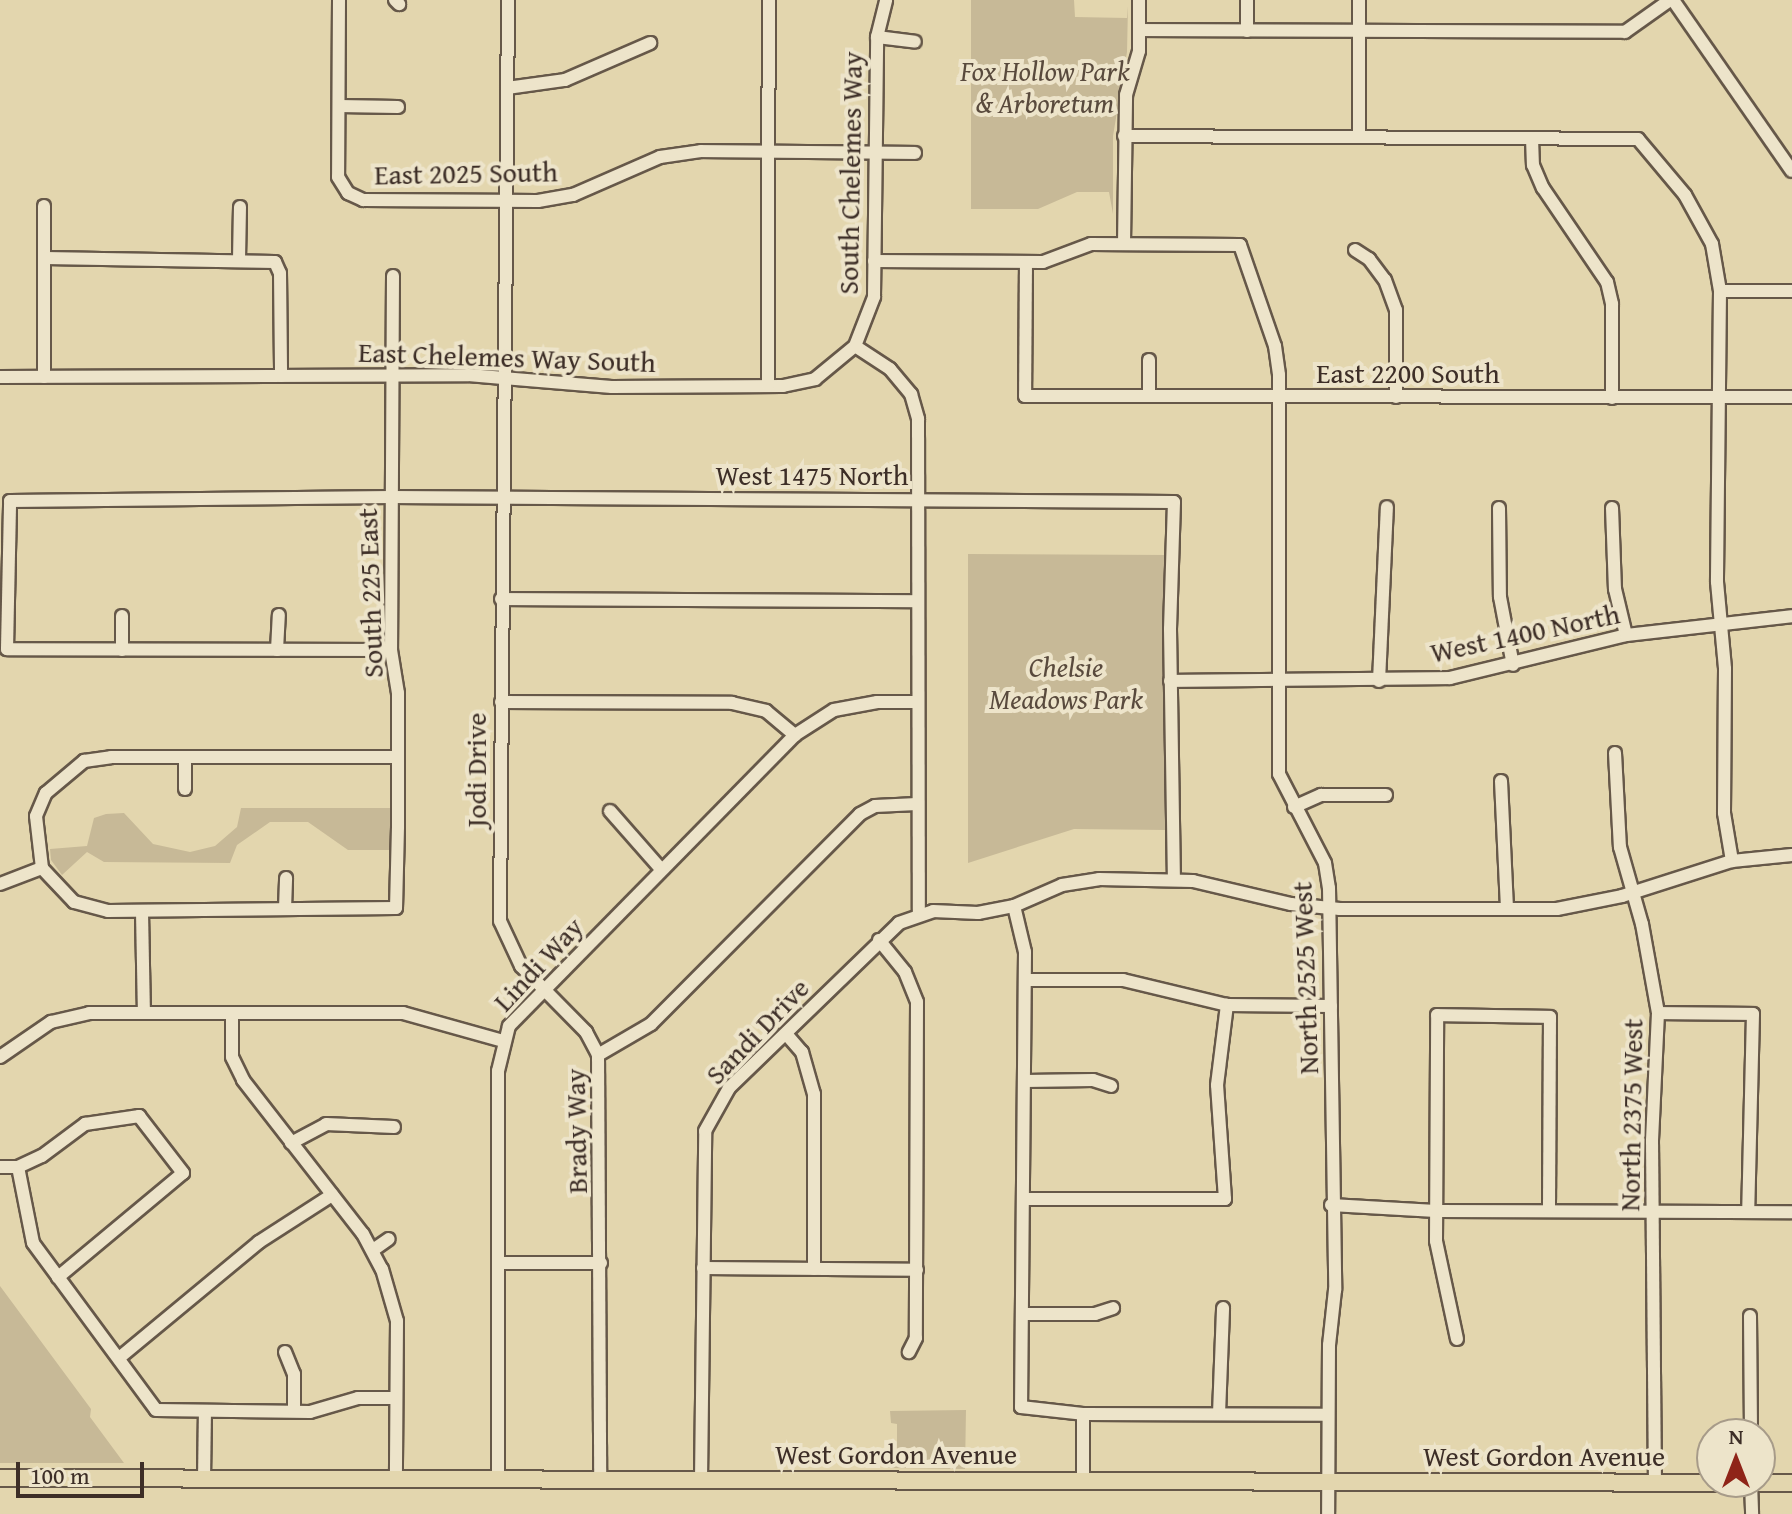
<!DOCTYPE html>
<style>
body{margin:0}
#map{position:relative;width:1792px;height:1514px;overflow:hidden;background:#e3d6ae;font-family:"Gentium Book Plus",serif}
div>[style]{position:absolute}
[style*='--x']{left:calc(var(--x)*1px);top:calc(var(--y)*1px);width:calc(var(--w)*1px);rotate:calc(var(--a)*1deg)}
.green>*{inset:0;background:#c7b997}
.roads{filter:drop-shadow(2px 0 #665849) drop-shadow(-2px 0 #665849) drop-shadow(0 2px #665849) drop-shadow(0 -2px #665849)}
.minor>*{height:12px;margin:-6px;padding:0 6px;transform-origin:6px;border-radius:6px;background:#ede4ca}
.major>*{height:16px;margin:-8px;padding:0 8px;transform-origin:8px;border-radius:8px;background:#e3d6ae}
span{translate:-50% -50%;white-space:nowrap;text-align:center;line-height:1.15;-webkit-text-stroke:8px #ede4ca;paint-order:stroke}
.park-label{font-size:28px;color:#594a3d;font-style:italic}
.street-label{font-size:28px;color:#3d2e27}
.north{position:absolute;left:1696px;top:1418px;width:80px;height:80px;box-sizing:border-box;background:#ede4ca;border:2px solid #a79b89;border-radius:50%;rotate:0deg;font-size:22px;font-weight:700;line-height:32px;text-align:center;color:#3d2e27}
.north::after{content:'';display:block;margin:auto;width:28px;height:36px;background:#8f2418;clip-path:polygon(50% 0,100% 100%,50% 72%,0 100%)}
.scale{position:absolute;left:16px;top:1462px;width:128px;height:36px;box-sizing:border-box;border:4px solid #3d2e27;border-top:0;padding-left:10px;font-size:24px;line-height:28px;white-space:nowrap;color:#3d2e27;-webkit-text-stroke:6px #ede4ca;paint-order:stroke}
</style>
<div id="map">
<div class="green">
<i style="clip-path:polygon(971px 0,1074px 0,1075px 17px,1127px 18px,1128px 6px,1127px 52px,1113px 136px,1113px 214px,1109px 192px,1077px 192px,1038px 209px,971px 209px)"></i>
<i style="clip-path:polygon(968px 554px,1167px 555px,1166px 830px,1074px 829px,968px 863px)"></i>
<i style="clip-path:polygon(241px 808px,390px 808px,390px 850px,348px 850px,308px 822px,270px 822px,237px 845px,230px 863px,104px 862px,87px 852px,62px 875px,51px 860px,50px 849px,87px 846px,94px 818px,106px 814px,124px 813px,153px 844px,190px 852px,215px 846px,237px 827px)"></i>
<i style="clip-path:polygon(0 1286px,91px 1409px,90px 1417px,124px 1463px,0 1463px)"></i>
<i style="clip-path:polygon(966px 1410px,965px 1469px,888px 1468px,888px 1455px,897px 1454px,897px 1424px,891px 1423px,890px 1411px)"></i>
</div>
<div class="roads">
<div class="minor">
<i style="--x:339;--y:0;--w:177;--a:90.3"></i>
<i style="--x:338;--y:177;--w:19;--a:58"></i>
<i style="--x:348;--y:193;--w:17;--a:25"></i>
<i style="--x:363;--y:200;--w:175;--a:0.3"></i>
<i style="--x:538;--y:201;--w:36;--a:-10"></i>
<i style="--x:573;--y:195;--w:95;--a:-23.6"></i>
<i style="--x:660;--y:157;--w:41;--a:-8.3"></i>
<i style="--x:701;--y:151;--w:214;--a:0.5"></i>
<i style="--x:395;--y:0;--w:6;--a:45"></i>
<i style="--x:508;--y:0;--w:921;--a:90.5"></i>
<i style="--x:500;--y:921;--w:50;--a:65"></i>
<i style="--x:521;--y:966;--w:93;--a:45.4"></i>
<i style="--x:586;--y:1032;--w:26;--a:62"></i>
<i style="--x:598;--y:1055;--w:425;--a:89.7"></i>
<i style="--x:1673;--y:0;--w:208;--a:55.2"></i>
<i style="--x:1139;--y:30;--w:486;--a:0.2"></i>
<i style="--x:1625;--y:32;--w:55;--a:-35.4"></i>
<i style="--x:1247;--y:31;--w:31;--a:-90"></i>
<i style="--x:877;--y:37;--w:38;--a:7"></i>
<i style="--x:507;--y:88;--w:59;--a:-7.9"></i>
<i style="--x:565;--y:80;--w:93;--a:-23.5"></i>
<i style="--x:339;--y:106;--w:59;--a:1"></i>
<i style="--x:1124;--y:136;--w:514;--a:0.33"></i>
<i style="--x:1638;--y:139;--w:73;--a:50"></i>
<i style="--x:1685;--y:195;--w:56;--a:61.1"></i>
<i style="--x:1712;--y:244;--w:48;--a:80.3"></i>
<i style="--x:1720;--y:291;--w:291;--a:90.6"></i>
<i style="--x:1717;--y:582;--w:87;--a:84.7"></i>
<i style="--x:1725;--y:669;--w:144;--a:90.4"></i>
<i style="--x:1724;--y:813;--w:49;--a:80.5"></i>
<i style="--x:1359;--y:137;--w:137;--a:-90"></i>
<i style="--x:1532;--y:138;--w:27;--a:88"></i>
<i style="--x:1533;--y:165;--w:25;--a:67"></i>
<i style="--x:1543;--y:188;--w:114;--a:55.8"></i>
<i style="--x:1607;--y:282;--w:23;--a:77"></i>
<i style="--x:1612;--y:304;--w:94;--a:90"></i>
<i style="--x:44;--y:206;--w:171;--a:90"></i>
<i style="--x:1124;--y:244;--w:149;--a:-89.2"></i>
<i style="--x:1126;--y:95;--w:46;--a:-73.5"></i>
<i style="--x:1139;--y:51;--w:51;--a:-90"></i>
<i style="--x:1355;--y:250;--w:17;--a:33"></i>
<i style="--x:1369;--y:259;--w:26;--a:53"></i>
<i style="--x:1385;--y:280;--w:32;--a:70"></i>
<i style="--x:1396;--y:310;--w:87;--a:90"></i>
<i style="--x:45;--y:258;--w:230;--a:1"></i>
<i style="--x:275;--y:262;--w:12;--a:66"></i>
<i style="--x:280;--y:273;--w:103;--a:89.4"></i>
<i style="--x:239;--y:259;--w:52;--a:-88.9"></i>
<i style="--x:874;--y:261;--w:169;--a:0.3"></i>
<i style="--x:1043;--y:262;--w:51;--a:-20.6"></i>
<i style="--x:1091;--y:244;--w:149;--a:0.4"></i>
<i style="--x:1240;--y:245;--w:107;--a:70.9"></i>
<i style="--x:1275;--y:346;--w:29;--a:82"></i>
<i style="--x:1279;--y:375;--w:399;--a:90"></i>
<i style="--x:1279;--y:774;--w:100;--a:62.7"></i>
<i style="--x:1325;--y:863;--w:25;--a:81"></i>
<i style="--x:1329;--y:888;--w:402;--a:89.1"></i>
<i style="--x:1335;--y:1290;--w:55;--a:96.2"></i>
<i style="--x:1329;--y:1345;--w:169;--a:90.3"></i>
<i style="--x:1026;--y:262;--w:134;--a:90.4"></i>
<i style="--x:1025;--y:396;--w:767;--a:0.07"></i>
<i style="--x:393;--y:276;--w:374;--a:90.3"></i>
<i style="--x:391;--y:650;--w:44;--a:80.8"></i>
<i style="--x:398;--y:693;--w:134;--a:90"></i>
<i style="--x:398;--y:827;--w:81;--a:91.4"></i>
<i style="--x:396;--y:908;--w:288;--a:179.4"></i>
<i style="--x:108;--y:911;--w:35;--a:-165"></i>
<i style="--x:74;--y:902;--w:47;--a:-133.3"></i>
<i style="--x:42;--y:868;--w:52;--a:-96.6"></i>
<i style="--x:36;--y:816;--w:25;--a:-67"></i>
<i style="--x:46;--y:793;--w:50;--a:-40.1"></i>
<i style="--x:84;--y:761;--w:27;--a:-8"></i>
<i style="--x:111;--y:757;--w:287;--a:0"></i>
<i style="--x:1720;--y:291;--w:72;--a:0"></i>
<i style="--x:855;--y:346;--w:42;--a:33.3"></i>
<i style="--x:890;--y:369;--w:33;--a:50"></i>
<i style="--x:911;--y:394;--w:26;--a:74"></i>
<i style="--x:918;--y:419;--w:495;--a:89.9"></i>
<i style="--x:1149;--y:360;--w:36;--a:90"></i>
<i style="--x:0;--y:377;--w:468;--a:-0.2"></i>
<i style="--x:468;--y:375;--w:144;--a:4.8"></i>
<i style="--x:612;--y:387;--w:171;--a:-0.3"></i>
<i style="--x:783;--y:386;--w:33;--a:-12"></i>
<i style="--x:815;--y:379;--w:52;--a:-39.5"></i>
<i style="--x:855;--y:346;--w:53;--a:-68.8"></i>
<i style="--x:874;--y:297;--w:260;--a:-89.3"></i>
<i style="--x:877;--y:37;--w:38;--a:-76"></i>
<i style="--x:768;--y:386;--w:386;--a:-89.9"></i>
<i style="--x:1499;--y:508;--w:89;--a:89.4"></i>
<i style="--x:1500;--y:597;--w:69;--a:79.2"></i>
<i style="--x:1612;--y:508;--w:81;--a:87.9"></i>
<i style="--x:1615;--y:589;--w:47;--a:76.6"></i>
<i style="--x:501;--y:599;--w:417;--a:0.3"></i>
<i style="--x:122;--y:650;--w:34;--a:-90"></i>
<i style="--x:277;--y:650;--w:35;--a:-87"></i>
<i style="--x:391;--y:650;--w:384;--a:-179.9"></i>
<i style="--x:7;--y:649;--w:148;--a:-88.8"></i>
<i style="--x:10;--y:501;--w:381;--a:-0.6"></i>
<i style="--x:391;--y:497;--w:783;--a:0.37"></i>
<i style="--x:1174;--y:502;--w:127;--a:91.8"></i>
<i style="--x:1170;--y:629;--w:250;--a:89.1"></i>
<i style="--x:1170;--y:681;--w:280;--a:-0.6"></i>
<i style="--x:1450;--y:678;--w:181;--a:-13.7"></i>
<i style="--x:1626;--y:635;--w:167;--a:-6.5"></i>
<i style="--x:1379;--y:681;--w:174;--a:-87.4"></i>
<i style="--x:501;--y:702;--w:231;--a:0.2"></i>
<i style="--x:732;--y:703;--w:35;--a:13"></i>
<i style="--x:766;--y:711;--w:38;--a:40"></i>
<i style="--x:1615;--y:753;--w:94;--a:87"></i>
<i style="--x:1620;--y:847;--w:80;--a:74.1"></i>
<i style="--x:1642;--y:924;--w:90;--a:79.8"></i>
<i style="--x:1658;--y:1013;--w:128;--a:92.7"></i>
<i style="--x:1652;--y:1141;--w:341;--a:89.5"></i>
<i style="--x:185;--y:757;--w:32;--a:90"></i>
<i style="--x:1501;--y:781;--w:128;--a:87.3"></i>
<i style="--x:1294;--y:807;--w:30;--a:-24"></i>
<i style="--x:1321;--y:795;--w:65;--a:0"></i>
<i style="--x:610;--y:811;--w:77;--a:48.7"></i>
<i style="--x:0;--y:884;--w:45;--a:-20.9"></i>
<i style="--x:1014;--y:906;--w:47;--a:76.6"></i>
<i style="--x:1025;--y:952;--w:455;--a:90.5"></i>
<i style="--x:1021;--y:1407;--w:62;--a:6.4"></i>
<i style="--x:1083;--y:1414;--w:245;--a:0.2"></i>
<i style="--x:285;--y:909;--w:31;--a:-88"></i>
<i style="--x:142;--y:912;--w:101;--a:88.9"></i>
<i style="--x:879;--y:940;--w:41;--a:50.9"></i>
<i style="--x:905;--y:972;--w:32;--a:68"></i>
<i style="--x:917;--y:1002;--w:336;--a:90.2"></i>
<i style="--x:916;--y:1338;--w:16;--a:117"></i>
<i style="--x:1025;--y:980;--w:98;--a:0"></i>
<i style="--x:1123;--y:980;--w:107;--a:13.5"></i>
<i style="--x:1227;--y:1005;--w:104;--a:0.6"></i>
<i style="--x:232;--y:1013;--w:44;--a:90"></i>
<i style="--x:232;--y:1057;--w:25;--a:64"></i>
<i style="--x:243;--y:1080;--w:195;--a:52.1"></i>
<i style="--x:363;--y:1234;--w:40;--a:62"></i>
<i style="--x:382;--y:1269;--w:54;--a:73.9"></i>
<i style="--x:397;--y:1321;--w:160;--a:90.4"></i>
<i style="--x:1658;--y:1013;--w:95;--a:0.6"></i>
<i style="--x:1753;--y:1014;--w:198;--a:91.4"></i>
<i style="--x:787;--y:1035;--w:23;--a:49"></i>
<i style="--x:802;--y:1052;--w:44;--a:74.1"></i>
<i style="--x:814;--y:1094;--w:175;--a:90"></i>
<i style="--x:598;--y:1055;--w:61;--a:-30.3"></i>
<i style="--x:651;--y:1024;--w:296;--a:-45.1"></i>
<i style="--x:860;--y:814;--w:17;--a:-28"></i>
<i style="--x:875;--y:806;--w:42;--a:-2.7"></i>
<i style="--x:0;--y:1057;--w:62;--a:-34.5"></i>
<i style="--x:51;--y:1022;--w:39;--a:-13"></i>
<i style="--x:89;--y:1013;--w:314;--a:0"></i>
<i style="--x:403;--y:1013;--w:104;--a:15.6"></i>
<i style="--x:1025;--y:1081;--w:68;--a:-0.8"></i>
<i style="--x:1093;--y:1080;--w:19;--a:18"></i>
<i style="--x:291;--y:1143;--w:40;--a:-28"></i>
<i style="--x:326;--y:1124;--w:68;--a:2.5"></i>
<i style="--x:0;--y:1167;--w:18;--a:0"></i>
<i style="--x:18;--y:1167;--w:26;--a:-25"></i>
<i style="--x:42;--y:1156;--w:54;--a:-36.7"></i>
<i style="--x:85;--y:1124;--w:55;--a:-8.4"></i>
<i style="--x:139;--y:1116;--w:72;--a:52.3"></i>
<i style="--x:183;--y:1173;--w:163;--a:140.2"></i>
<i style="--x:18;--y:1167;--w:77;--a:78.8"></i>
<i style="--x:33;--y:1243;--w:207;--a:53.6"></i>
<i style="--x:156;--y:1410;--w:154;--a:0.7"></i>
<i style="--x:310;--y:1412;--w:50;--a:-16.3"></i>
<i style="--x:358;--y:1398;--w:38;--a:0"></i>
<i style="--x:1025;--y:1199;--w:200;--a:0"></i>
<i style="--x:1225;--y:1199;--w:114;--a:-94"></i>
<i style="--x:1217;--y:1085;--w:81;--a:-82.9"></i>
<i style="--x:1331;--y:1205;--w:105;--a:3.3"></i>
<i style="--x:1436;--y:1211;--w:356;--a:0.2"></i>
<i style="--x:373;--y:1250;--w:19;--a:-35"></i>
<i style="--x:499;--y:1263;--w:102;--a:0"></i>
<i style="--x:703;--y:1268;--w:214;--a:0.5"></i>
<i style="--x:1023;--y:1314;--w:72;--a:0"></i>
<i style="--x:1095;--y:1314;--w:19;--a:-18"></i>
<i style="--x:1750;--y:1316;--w:118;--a:89.5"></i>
<i style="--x:1457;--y:1339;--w:100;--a:-102.1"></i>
<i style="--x:1436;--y:1241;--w:226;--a:-89.7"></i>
<i style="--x:1437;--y:1015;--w:113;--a:1"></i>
<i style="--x:1550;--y:1017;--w:194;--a:90.3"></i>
<i style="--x:285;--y:1352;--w:24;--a:68"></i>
<i style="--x:294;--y:1374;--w:37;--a:90"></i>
<i style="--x:119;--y:1358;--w:182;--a:-39.6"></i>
<i style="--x:259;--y:1242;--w:87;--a:-32.8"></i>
<i style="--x:1083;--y:1414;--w:65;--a:90"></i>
<i style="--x:1219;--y:1414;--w:106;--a:-87.8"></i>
<i style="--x:204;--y:1480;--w:69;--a:-89.2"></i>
<i style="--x:498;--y:1480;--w:409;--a:-90"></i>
<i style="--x:498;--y:1071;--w:46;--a:-76.3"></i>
<i style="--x:509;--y:1026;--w:408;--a:-45.5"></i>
<i style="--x:795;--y:735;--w:46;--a:-32.7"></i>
<i style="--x:834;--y:710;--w:44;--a:-10.5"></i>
<i style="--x:877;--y:702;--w:39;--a:0"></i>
<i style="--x:701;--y:1480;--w:349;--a:-89.3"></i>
<i style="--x:705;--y:1131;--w:49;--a:-60.8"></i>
<i style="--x:729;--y:1088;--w:237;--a:-44.1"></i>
<i style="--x:899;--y:923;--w:36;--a:-19"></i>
<i style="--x:933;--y:911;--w:45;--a:2.5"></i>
<i style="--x:978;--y:913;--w:37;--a:-11"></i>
<i style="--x:1014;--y:906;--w:52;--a:-23.6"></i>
<i style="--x:1062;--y:885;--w:37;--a:-9"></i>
<i style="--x:1099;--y:879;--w:94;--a:1.2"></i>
<i style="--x:1193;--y:881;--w:101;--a:13.2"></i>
<i style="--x:1291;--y:904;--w:49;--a:5.8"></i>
<i style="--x:1340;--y:909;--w:217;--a:0"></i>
<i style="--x:1557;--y:909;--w:66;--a:-11.3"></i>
<i style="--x:1622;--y:896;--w:115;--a:-17.7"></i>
<i style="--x:1732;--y:861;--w:60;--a:-5.7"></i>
<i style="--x:1751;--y:1482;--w:32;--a:88"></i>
</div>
<div class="major">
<i style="--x:0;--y:1478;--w:1792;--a:0.16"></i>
</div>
</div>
<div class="park-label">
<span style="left:1045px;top:87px">Fox Hollow Park<br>&amp; Arboretum</span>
<span style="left:1066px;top:683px">Chelsie<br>Meadows Park</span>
</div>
<div class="street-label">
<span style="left:466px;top:173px;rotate:-1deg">East 2025 South</span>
<span style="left:850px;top:173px;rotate:-89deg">South Chelemes Way</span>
<span style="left:507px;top:357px;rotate:2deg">East Chelemes Way South</span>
<span style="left:1408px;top:373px">East 2200 South</span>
<span style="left:812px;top:475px">West 1475 North</span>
<span style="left:370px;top:593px;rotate:-92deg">South 225 East</span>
<span style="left:1525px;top:633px;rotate:-12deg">West 1400 North</span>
<span style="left:476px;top:770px;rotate:-90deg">Jodi Drive</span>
<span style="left:538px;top:964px;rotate:-47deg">Lindi Way</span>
<span style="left:1305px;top:978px;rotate:-92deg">North 2525 West</span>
<span style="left:757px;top:1031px;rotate:-46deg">Sandi Drive</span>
<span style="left:1631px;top:1115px;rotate:-89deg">North 2375 West</span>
<span style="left:576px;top:1131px;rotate:-91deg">Brady Way</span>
<span style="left:896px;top:1454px">West Gordon Avenue</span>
<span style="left:1544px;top:1456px">West Gordon Avenue</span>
</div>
<div class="north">N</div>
<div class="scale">100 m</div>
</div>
